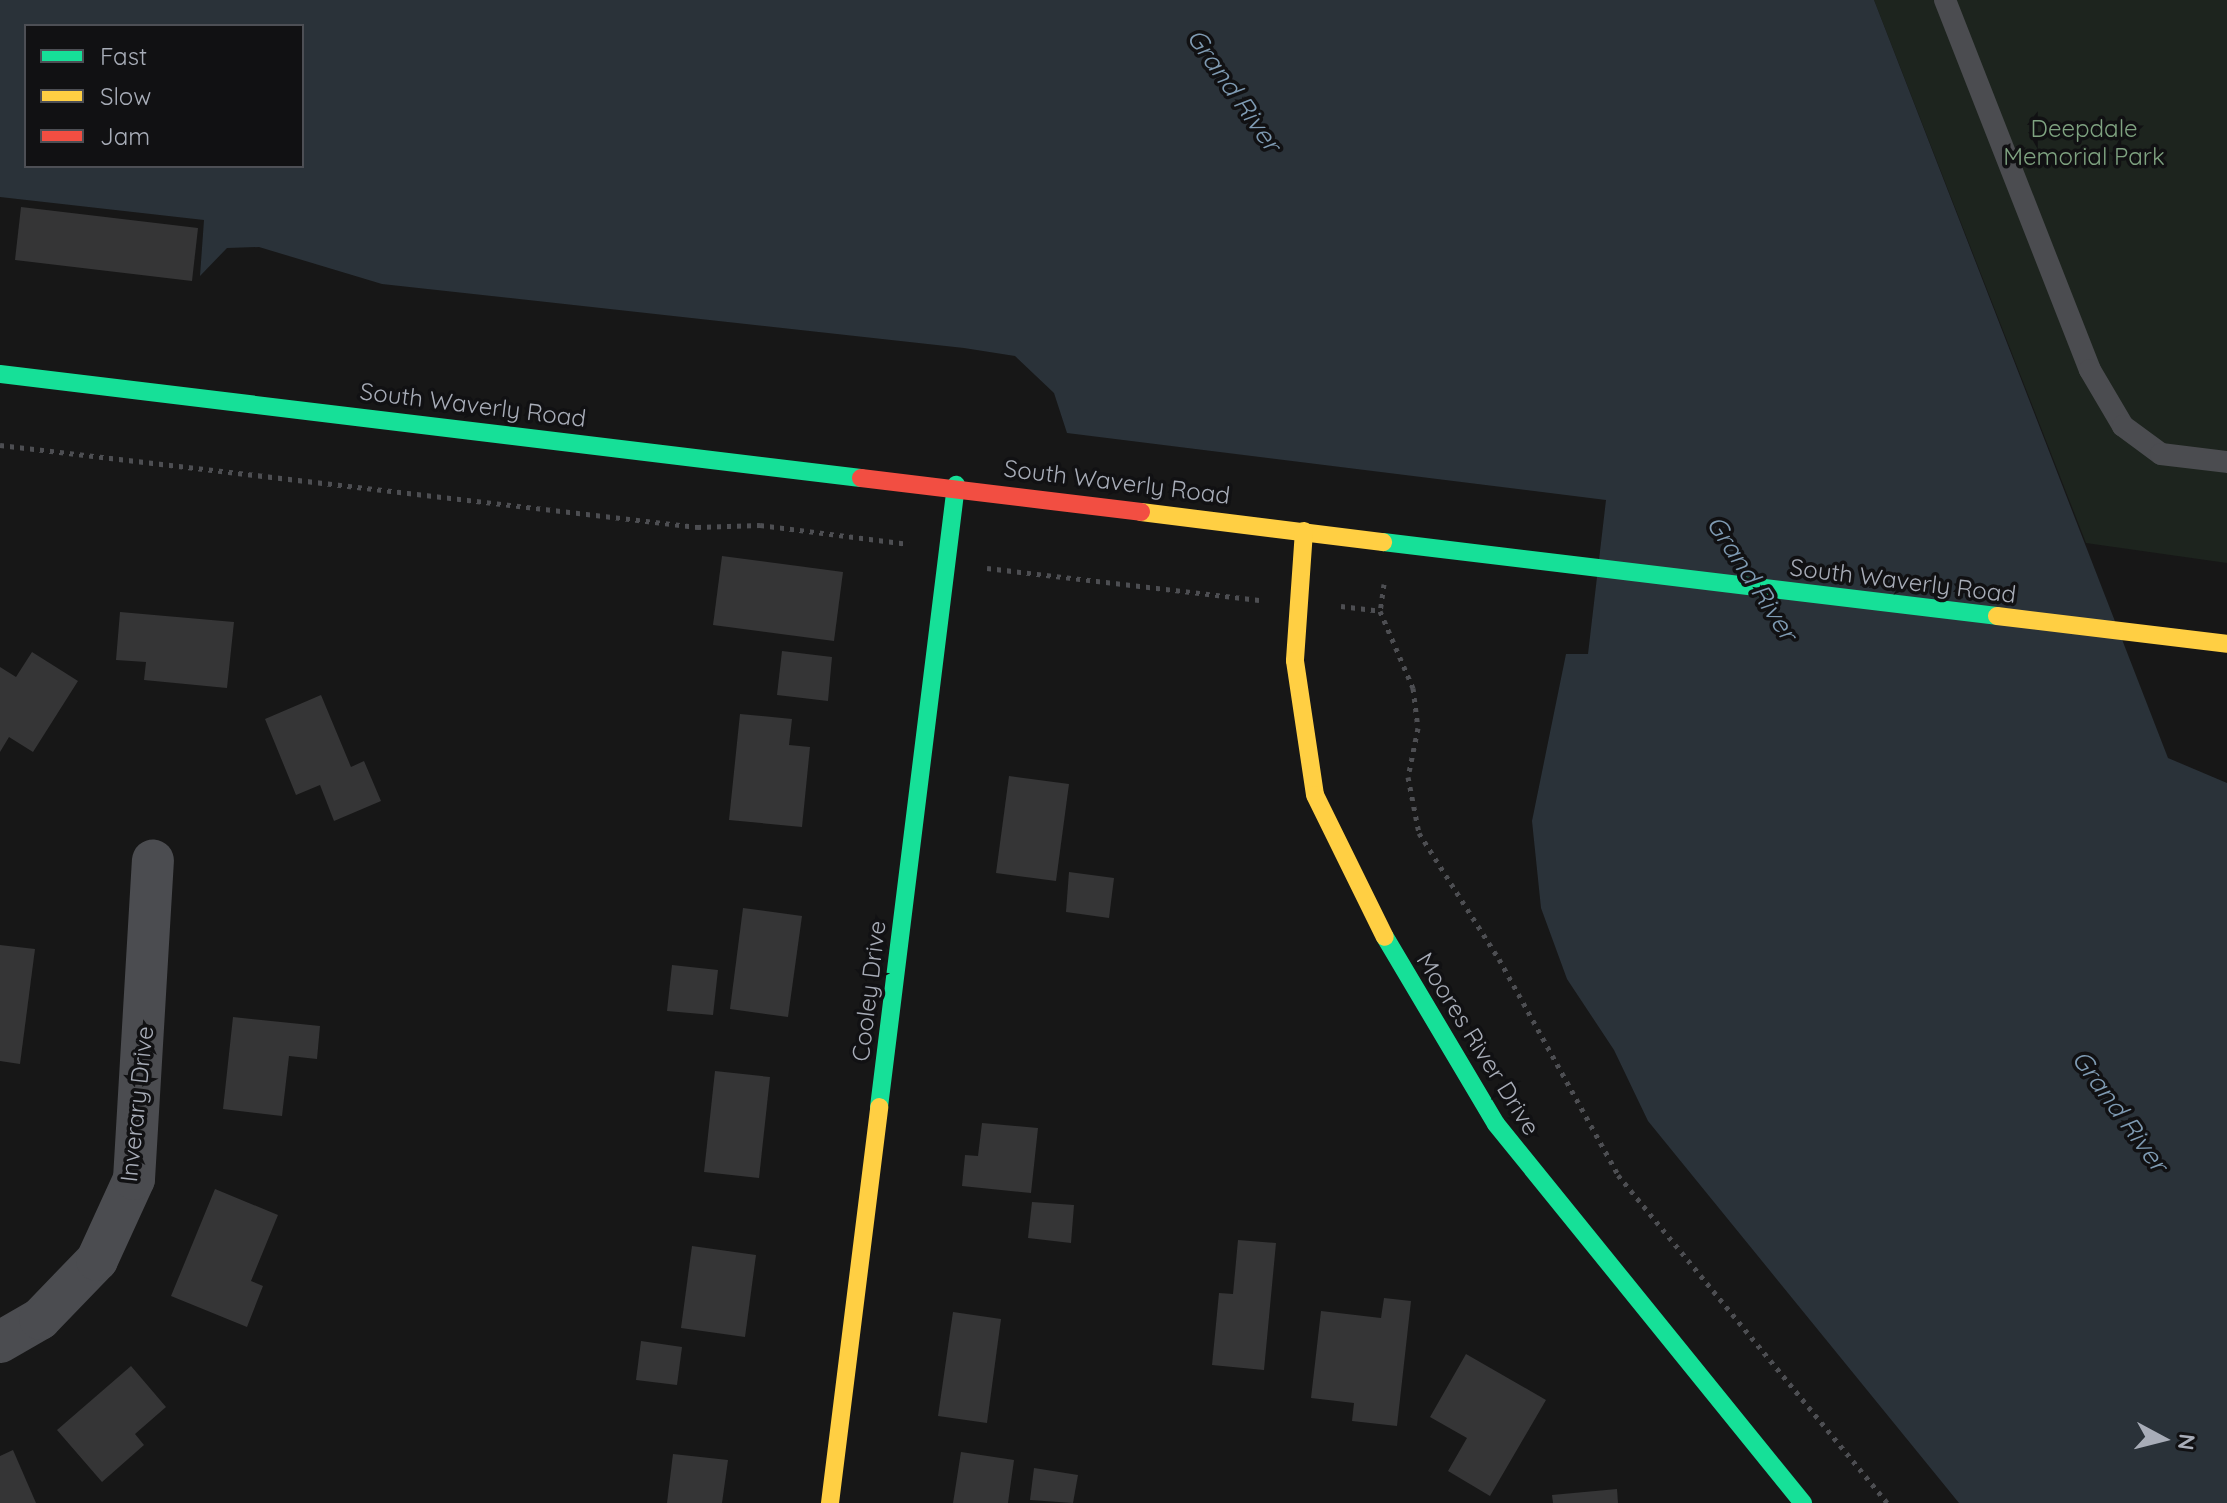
<!DOCTYPE html>
<style>
body{margin:0}
#map{position:relative;width:2227px;height:1503px;overflow:hidden;background:#171717;font-family:Quicksand,sans-serif}
div>[style]{position:absolute}
[style*='--x']{left:calc(var(--x)*1px);top:calc(var(--y)*1px);width:calc(var(--w)*1px);rotate:calc(var(--a)*1deg)}
.green>*{inset:0;background:#1d241e}
.water>*{inset:0;background:#2a3239}
.building>*{inset:0;background:#353536}
.path>*{height:5px;margin-top:-2.5px;transform-origin:0;background:repeating-linear-gradient(90deg,#4d4e52 0 4px,transparent 0 10px)}
.lane>*{height:22px;margin:-11px;padding:0 11px;transform-origin:11px;border-radius:11px;background:#4b4c50}
.street>*{height:42px;margin:-21px;padding:0 21px;transform-origin:21px;border-radius:21px;background:#4b4c50}
.fast>*{height:18px;margin:-9px;padding:0 9px;transform-origin:9px;border-radius:9px;background:#16e098}
.slow>*{height:18px;margin:-9px;padding:0 9px;transform-origin:9px;border-radius:9px;background:#ffcf43}
.jam>*{height:18px;margin:-9px;padding:0 9px;transform-origin:9px;border-radius:9px;background:#f24e42}
span{translate:-50% -50%;white-space:nowrap;text-align:center;line-height:1.15;-webkit-text-stroke:7px #111113;paint-order:stroke}
.park-label{font-size:24px;color:#7fa381}
.street-label{font-size:24px;color:#a8adb8}
.water-label{font-size:26px;color:#7f9bb3;font-style:italic}
.legend{position:absolute;left:24px;top:24px;width:280px;height:144px;box-sizing:border-box;background:#111113;border:2px solid #4d4f55;margin:0;padding:10px 14px;list-style:none;font-size:24px;color:#a8adb8}
.legend li{display:flex;align-items:center;gap:16px;height:40px}
.legend b{width:40px;border:2px solid #4d4f55}
.north{position:absolute;left:2123px;top:1399px;width:80px;height:80px;-webkit-text-stroke:6px #111113;paint-order:stroke;rotate:97deg;font-size:22px;font-weight:700;line-height:32px;text-align:center;color:#a8adb8}
.north::after{content:'';display:block;margin:auto;width:28px;height:36px;background:#a8adb8;clip-path:polygon(50% 0,100% 100%,50% 72%,0 100%)}
</style>
<div id="map">
<div class="green">
<i style="clip-path:polygon(1874px 0,2227px 0,2227px 563px,2086px 543px)"></i>
</div>
<div class="water">
<i style="clip-path:polygon(evenodd,0 0,1874px 0,2168px 758px,2227px 783px,2227px 1503px,1959px 1503px,1648px 1121px,1614px 1050px,1567px 979px,1541px 908px,1532px 821px,1566px 654px,1588px 654px,1606px 500px,1067px 433px,1054px 393px,1015px 356px,964px 348px,382px 284px,259px 247px,227px 248px,200px 276px,204px 220px,0 197px,0 0,26px 26px,302px 26px,302px 166px,26px 166px,26px 26px)"></i>
</div>
<div class="building">
<i style="clip-path:polygon(21px 207px,198px 228px,192px 281px,15px 260px)"></i>
<i style="clip-path:polygon(722px 556px,843px 572px,834px 641px,713px 625px)"></i>
<i style="clip-path:polygon(120px 612px,234px 622px,227px 688px,144px 680px,146px 662px,116px 660px)"></i>
<i style="clip-path:polygon(782px 651px,832px 657px,828px 701px,777px 695px)"></i>
<i style="clip-path:polygon(32px 652px,78px 681px,33px 752px,9px 737px,0 752px,0 667px,16px 677px)"></i>
<i style="clip-path:polygon(321px 695px,351px 767px,364px 761px,381px 801px,334px 821px,320px 785px,296px 795px,265px 719px)"></i>
<i style="clip-path:polygon(740px 714px,792px 719px,789px 745px,810px 747px,802px 827px,729px 820px)"></i>
<i style="clip-path:polygon(1009px 776px,1069px 784px,1056px 881px,996px 873px)"></i>
<i style="clip-path:polygon(1069px 872px,1114px 878px,1109px 918px,1066px 912px)"></i>
<i style="clip-path:polygon(743px 908px,802px 916px,788px 1017px,730px 1009px)"></i>
<i style="clip-path:polygon(0 945px,35px 949px,20px 1064px,0 1061px)"></i>
<i style="clip-path:polygon(672px 965px,718px 970px,713px 1015px,667px 1011px)"></i>
<i style="clip-path:polygon(233px 1017px,320px 1026px,317px 1059px,289px 1056px,282px 1116px,223px 1109px)"></i>
<i style="clip-path:polygon(715px 1071px,770px 1077px,759px 1178px,704px 1172px)"></i>
<i style="clip-path:polygon(982px 1123px,1038px 1128px,1031px 1193px,962px 1186px,965px 1155px,978px 1156px)"></i>
<i style="clip-path:polygon(215px 1189px,278px 1215px,251px 1281px,263px 1286px,247px 1327px,171px 1296px)"></i>
<i style="clip-path:polygon(1032px 1202px,1074px 1205px,1071px 1243px,1028px 1238px)"></i>
<i style="clip-path:polygon(1238px 1240px,1276px 1243px,1264px 1370px,1212px 1365px,1219px 1293px,1233px 1294px)"></i>
<i style="clip-path:polygon(692px 1246px,756px 1255px,745px 1337px,681px 1328px)"></i>
<i style="clip-path:polygon(1384px 1298px,1411px 1301px,1397px 1426px,1352px 1421px,1354px 1403px,1311px 1398px,1321px 1311px,1381px 1318px)"></i>
<i style="clip-path:polygon(953px 1312px,1001px 1319px,987px 1423px,938px 1416px)"></i>
<i style="clip-path:polygon(641px 1341px,682px 1347px,677px 1385px,636px 1380px)"></i>
<i style="clip-path:polygon(1466px 1354px,1546px 1400px,1490px 1496px,1448px 1471px,1467px 1438px,1430px 1417px)"></i>
<i style="clip-path:polygon(131px 1366px,166px 1407px,135px 1434px,144px 1445px,102px 1482px,57px 1430px)"></i>
<i style="clip-path:polygon(13px 1450px,36px 1503px,0 1503px,0 1456px)"></i>
<i style="clip-path:polygon(961px 1452px,1014px 1460px,1008px 1503px,953px 1503px)"></i>
<i style="clip-path:polygon(673px 1454px,728px 1460px,722px 1503px,667px 1503px)"></i>
<i style="clip-path:polygon(1034px 1468px,1078px 1475px,1073px 1503px,1030px 1500px)"></i>
<i style="clip-path:polygon(1617px 1489px,1618px 1503px,1553px 1503px,1552px 1495px)"></i>
</div>
<div class="path">
<i style="--x:0;--y:445;--w:702;--a:6.71"></i>
<i style="--x:697;--y:527;--w:63;--a:-1.8"></i>
<i style="--x:760;--y:525;--w:150;--a:7.3"></i>
<i style="--x:987;--y:568;--w:274;--a:6.7"></i>
<i style="--x:1384;--y:584;--w:27;--a:98"></i>
<i style="--x:1380;--y:611;--w:84;--a:66.8"></i>
<i style="--x:1413;--y:688;--w:40;--a:82.9"></i>
<i style="--x:1418;--y:728;--w:50;--a:101.5"></i>
<i style="--x:1408;--y:777;--w:57;--a:78.9"></i>
<i style="--x:1419;--y:833;--w:149;--a:57.6"></i>
<i style="--x:1499;--y:959;--w:247;--a:61.1"></i>
<i style="--x:1618;--y:1175;--w:424;--a:50.6"></i>
<i style="--x:1341;--y:606;--w:39;--a:7"></i>
</div>
<div class="lane">
<i style="--x:1945;--y:0;--w:397;--a:68.6"></i>
<i style="--x:2090;--y:370;--w:65;--a:59.5"></i>
<i style="--x:2123;--y:426;--w:47;--a:36.4"></i>
<i style="--x:2161;--y:454;--w:66;--a:6.9"></i>
</div>
<div class="street">
<i style="--x:0;--y:1342;--w:46;--a:-29.9"></i>
<i style="--x:40;--y:1319;--w:82;--a:-46"></i>
<i style="--x:97;--y:1260;--w:89;--a:-65.4"></i>
<i style="--x:134;--y:1179;--w:319;--a:-86.6"></i>
</div>
<div class="fast">
<i style="--x:0;--y:374;--w:867;--a:6.89"></i>
<i style="--x:1383;--y:542;--w:618;--a:6.87"></i>
<i style="--x:1385;--y:937;--w:217;--a:59.3"></i>
<i style="--x:1496;--y:1124;--w:488;--a:51"></i>
<i style="--x:879;--y:1107;--w:627;--a:-82.94"></i>
</div>
<div class="slow">
<i style="--x:1141;--y:512;--w:244;--a:7.1"></i>
<i style="--x:1304;--y:531;--w:130;--a:94"></i>
<i style="--x:1295;--y:661;--w:135;--a:81.5"></i>
<i style="--x:1315;--y:795;--w:158;--a:63.8"></i>
<i style="--x:1997;--y:616;--w:232;--a:6.9"></i>
<i style="--x:830;--y:1503;--w:399;--a:-82.9"></i>
</div>
<div class="jam">
<i style="--x:861;--y:478;--w:282;--a:6.9"></i>
</div>
<div class="park-label">
<span style="left:2084px;top:143px">Deepdale<br>Memorial Park</span>
</div>
<div class="street-label">
<span style="left:473px;top:405px;rotate:7deg">South Waverly Road</span>
<span style="left:1117px;top:482px;rotate:7deg">South Waverly Road</span>
<span style="left:1903px;top:581px;rotate:7deg">South Waverly Road</span>
<span style="left:869px;top:991px;rotate:-83deg">Cooley Drive</span>
<span style="left:1478px;top:1044px;rotate:58deg">Moores River Drive</span>
<span style="left:137px;top:1104px;rotate:-84deg">Inverary Drive</span>
</div>
<div class="water-label">
<span style="left:1234px;top:90px;rotate:55deg">Grand River</span>
<span style="left:1752px;top:578px;rotate:57deg">Grand River</span>
<span style="left:2120px;top:1111px;rotate:54deg">Grand River</span>
</div>
<ul class="legend">
<li><b style="height:10px;background:#16e098"></b>Fast</li>
<li><b style="height:10px;background:#ffcf43"></b>Slow</li>
<li><b style="height:10px;background:#f24e42"></b>Jam</li>
</ul>
<div class="north">N</div>
</div>
